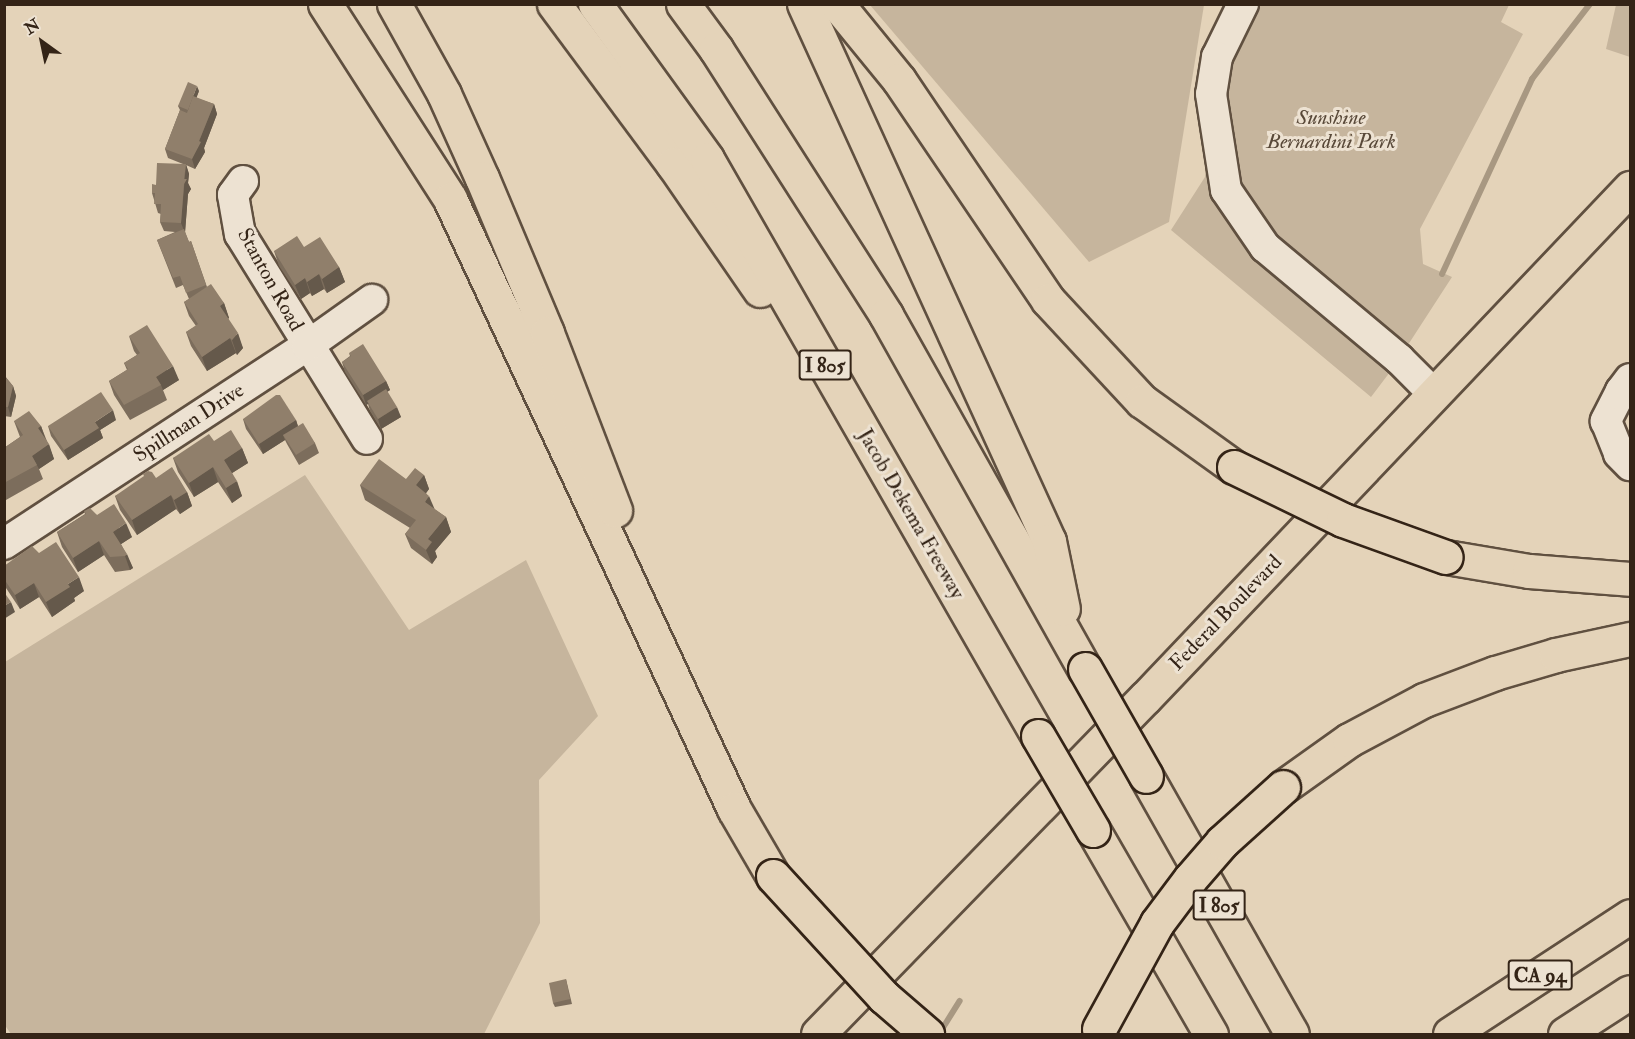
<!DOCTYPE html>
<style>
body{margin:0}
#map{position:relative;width:1635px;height:1039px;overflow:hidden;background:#e4d3b9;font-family:"IM FELL Double Pica",serif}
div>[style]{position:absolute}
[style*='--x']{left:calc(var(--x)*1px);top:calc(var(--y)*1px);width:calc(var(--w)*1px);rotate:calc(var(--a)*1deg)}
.green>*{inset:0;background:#c6b59d}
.stream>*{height:6px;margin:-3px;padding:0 3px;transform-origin:3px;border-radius:3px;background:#a89882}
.roads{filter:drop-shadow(2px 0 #605040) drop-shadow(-2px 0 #605040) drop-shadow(0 2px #605040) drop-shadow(0 -2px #605040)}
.minor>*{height:30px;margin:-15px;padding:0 15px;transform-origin:15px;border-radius:15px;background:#ede2d2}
.major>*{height:33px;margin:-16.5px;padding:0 16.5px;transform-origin:16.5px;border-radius:16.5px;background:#e4d3b9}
.highway>*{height:33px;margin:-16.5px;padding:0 16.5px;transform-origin:16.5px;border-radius:16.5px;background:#e4d3b9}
.bridges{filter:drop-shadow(2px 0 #342417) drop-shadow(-2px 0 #342417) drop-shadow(0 2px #342417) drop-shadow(0 -2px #342417)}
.highway-bridge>*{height:33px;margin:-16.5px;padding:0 16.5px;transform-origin:16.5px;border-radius:16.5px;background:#e4d3b9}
.wall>*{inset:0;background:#7c6d5c}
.shaded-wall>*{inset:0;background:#65594b}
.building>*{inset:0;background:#907f6b}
span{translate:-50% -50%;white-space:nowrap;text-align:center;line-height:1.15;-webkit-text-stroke:6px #ede2d2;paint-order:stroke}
.shield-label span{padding:2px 4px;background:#ede2d2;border:2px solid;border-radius:4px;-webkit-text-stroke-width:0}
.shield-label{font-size:20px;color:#342417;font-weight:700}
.park-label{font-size:21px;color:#584838;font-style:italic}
.street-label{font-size:21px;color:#342417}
.frame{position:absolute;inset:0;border:6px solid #342417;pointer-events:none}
.north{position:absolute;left:12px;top:12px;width:60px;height:60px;-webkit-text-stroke:4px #ede2d2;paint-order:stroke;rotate:327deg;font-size:16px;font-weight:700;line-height:24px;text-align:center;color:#342417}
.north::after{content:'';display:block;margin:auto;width:21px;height:27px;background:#342417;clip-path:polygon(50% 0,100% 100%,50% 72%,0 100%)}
</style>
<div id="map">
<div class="green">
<i style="clip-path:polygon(870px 5px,1204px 5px,1169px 222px,1089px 262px)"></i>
<i style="clip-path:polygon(1227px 5px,1509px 5px,1501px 22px,1523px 34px,1420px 229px,1423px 264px,1452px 277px,1393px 368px,1371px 397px,1171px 230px,1205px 177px,1207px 72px)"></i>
<i style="clip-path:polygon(1616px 5px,1630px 5px,1630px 57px,1606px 49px)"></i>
<i style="clip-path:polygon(305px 475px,409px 630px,526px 560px,598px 716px,539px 780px,540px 923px,484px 1034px,11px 1034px,4px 1024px,5px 662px)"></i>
</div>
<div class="stream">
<i style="--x:1442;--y:274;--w:215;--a:-65.2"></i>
<i style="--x:1532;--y:79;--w:95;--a:-52.3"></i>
<i style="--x:939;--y:1034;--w:39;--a:-58"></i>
</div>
<div class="roads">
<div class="minor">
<i style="--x:1243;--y:4;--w:59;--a:116.1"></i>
<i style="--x:1217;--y:57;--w:37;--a:99"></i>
<i style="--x:1211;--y:94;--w:97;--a:81.1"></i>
<i style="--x:1226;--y:190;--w:69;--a:55.6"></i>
<i style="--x:1265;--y:247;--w:175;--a:39.9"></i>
<i style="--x:1399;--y:359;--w:51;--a:45"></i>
<i style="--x:243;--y:181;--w:17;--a:126"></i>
<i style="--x:233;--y:195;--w:40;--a:80"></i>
<i style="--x:240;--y:234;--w:241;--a:58.2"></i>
<i style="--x:1630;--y:379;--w:15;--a:127"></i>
<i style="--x:1621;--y:391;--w:34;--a:117"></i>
<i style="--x:1606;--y:421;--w:35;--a:68"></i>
<i style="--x:1619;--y:454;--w:16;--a:45"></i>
<i style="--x:4;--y:544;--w:362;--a:-33.2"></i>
<i style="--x:307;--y:346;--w:80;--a:-35.3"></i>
</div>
<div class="major">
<i style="--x:818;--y:1034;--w:469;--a:-45.8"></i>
<i style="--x:1145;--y:698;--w:704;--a:-46.44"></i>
</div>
<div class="highway">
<i style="--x:325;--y:4;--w:232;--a:57.3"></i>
<i style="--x:450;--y:199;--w:673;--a:65.03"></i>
<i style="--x:734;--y:809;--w:78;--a:59.8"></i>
<i style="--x:394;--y:4;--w:103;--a:60.9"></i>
<i style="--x:444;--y:94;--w:92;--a:65.7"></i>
<i style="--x:482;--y:178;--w:168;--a:67.2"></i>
<i style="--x:547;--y:333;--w:190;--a:69"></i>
<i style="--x:554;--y:4;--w:199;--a:53.4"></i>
<i style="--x:673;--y:164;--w:153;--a:55.4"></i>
<i style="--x:595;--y:4;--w:191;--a:54.1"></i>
<i style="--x:707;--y:159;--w:665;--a:60.16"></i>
<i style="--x:683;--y:4;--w:56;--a:53.7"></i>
<i style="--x:716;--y:49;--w:316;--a:57.4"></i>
<i style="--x:886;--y:315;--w:406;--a:60.7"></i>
<i style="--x:804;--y:4;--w:590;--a:65.48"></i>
<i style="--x:1049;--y:541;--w:69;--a:78.4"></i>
<i style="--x:837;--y:4;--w:98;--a:50.8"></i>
<i style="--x:899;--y:80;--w:266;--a:55.9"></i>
<i style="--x:1048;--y:300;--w:138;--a:47.1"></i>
<i style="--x:1142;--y:401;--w:113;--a:35.7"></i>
<i style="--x:1446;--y:557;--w:84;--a:9.6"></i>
<i style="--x:1529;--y:571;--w:101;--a:4.5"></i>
<i style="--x:1146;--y:776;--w:296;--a:60.5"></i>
<i style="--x:1283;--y:787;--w:81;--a:-35.5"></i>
<i style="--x:1349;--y:740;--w:85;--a:-28.1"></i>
<i style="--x:1424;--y:700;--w:76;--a:-20.8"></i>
<i style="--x:1495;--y:673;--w:64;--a:-16.4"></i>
<i style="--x:1556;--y:655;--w:76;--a:-12.2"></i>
<i style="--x:1093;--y:830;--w:236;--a:60"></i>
<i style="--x:1450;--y:1034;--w:215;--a:-33.2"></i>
<i style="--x:1565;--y:1034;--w:77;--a:-32.9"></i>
</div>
</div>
<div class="bridges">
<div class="highway-bridge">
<i style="--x:1234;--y:467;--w:121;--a:25.9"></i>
<i style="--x:1343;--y:520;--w:109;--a:19.8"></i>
<i style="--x:1085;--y:669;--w:123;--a:60.3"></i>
<i style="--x:1038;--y:736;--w:109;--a:59.7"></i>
<i style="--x:773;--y:876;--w:164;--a:47.5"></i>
<i style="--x:884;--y:997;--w:57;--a:40.7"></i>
<i style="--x:1099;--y:1029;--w:121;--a:-61.3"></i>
<i style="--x:1157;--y:923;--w:55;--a:-53.1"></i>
<i style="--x:1190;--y:879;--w:49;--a:-49.1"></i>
<i style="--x:1222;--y:842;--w:82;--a:-42"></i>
</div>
</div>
<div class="wall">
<i style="clip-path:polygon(199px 91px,196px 98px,214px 104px,217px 114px,204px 148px,205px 152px,195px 169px,186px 165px,189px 174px,188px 183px,191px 189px,188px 194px,185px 232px,189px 242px,191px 241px,207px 287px,224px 303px,229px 318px,228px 319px,243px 348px,237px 355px,236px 353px,207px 371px,191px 346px,186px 332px,196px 326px,189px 316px,184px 302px,189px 299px,183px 285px,176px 288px,157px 240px,175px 232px,164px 231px,160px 222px,161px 214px,158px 213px,152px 193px,156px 185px,183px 164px,168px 158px,165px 149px,180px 110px,178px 106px)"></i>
<i style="clip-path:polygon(304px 247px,339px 267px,345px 282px,327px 293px,324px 289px,312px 296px,310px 293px,301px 299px,279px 266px,274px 251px)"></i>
<i style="clip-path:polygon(129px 336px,179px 380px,163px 390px,167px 400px,130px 420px,114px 395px,109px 381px,127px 370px,124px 363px,137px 355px,134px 351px)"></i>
<i style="clip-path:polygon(349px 353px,386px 381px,390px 390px,387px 392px,401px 417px,381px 429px,370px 411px,368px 404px,366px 405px,345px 372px,342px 362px,350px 356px)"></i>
<i style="clip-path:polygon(5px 376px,13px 386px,16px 396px,11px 417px,4px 416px)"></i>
<i style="clip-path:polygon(243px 419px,296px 420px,298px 426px,315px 443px,319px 453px,299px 465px,287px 444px,285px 440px,263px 454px,246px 429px)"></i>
<i style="clip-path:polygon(116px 420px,100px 430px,103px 438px,68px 460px,51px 436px,48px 426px)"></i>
<i style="clip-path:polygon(14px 421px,41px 426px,54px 459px,39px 469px,43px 479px,6px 500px,4px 498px,4px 448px,20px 437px)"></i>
<i style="clip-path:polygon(214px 441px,242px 448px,248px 463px,232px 473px,242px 496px,232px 503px,218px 482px,194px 497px,178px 472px,173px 458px)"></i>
<i style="clip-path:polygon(424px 475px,429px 489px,426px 493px,434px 509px,446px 517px,451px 532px,435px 551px,437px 557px,432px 564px,411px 548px,405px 534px,410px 528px,365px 500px,360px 485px,406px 479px)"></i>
<i style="clip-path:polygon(156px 478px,187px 492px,192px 506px,180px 514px,176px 509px,137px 535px,120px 510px,115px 496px)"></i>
<i style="clip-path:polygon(84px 511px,97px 515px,132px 537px,121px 544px,133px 568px,130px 570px,115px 572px,104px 555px,78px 572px,62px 547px,57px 532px,85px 514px)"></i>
<i style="clip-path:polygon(4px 566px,84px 591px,74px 598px,75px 601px,52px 617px,39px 597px,20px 609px,4px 585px)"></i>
<i style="clip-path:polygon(566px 979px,572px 1004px,555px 1007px,553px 1003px)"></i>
</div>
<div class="shaded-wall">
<i style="clip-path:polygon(197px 86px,199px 91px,190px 115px,188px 110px)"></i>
<i style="clip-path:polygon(214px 104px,217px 114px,204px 148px,205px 152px,195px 169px,192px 159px)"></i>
<i style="clip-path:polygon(186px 164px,189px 174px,188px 183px,191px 189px,188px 194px,185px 233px,181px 223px)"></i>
<i style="clip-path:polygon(339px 267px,345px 282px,327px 293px,322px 279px)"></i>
<i style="clip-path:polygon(319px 274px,324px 289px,312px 296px,307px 282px)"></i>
<i style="clip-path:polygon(305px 278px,310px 293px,301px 299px,295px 285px)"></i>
<i style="clip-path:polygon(224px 303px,229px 318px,225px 320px,220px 306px)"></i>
<i style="clip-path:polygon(238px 333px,243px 348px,237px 355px,232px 340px)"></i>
<i style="clip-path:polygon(230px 338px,236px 353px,207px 371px,202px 357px)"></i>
<i style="clip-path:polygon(173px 366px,179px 380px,163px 390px,161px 385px,156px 377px)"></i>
<i style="clip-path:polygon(386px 381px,390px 390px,368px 404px,367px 401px,368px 404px,366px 405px,363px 395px)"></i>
<i style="clip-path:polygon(13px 386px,16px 396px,11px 417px,8px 407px)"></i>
<i style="clip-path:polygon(397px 407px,401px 417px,381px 429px,378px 419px)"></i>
<i style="clip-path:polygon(113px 410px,116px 420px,100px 430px,103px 438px,68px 460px,64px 450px,95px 422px)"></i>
<i style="clip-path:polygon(296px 420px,299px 430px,283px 435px,285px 440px,263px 454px,259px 444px)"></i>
<i style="clip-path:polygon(41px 426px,46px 441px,38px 428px)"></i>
<i style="clip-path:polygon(49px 444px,54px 459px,39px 469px,32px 456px)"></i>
<i style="clip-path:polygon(242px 448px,248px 463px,229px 475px,224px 460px)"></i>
<i style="clip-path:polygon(213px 467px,218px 482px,194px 497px,189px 483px)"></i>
<i style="clip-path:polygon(424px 475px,429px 489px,421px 500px,416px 485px)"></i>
<i style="clip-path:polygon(237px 481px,242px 496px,232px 503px,226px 488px)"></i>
<i style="clip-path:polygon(187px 492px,192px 506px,180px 514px,174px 500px)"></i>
<i style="clip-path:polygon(171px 495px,176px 509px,137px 535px,132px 520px)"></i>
<i style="clip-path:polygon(429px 496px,435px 510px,425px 502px)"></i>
<i style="clip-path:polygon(446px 517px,451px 532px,435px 551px,437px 557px,432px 564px,426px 550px,428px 539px)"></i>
<i style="clip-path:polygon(126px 523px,132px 537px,118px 546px,113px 532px)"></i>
<i style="clip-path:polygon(99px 541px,104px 555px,78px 572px,73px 558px)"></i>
<i style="clip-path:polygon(127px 554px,133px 568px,130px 570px,125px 556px)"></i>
<i style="clip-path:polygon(79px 577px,84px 591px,74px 598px,75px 601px,52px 617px,46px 602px,68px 584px)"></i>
<i style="clip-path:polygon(34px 583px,39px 597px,20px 609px,15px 595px)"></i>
<i style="clip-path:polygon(11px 602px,15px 612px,4px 619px,4px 606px)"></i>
</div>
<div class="building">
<i style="clip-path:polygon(188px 82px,197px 86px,188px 110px,178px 106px)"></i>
<i style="clip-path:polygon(193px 96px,214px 104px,199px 141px,201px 142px,192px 159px,165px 149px,180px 110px,187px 113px)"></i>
<i style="clip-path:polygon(157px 163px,186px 164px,184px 179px,187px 179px,184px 184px,181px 223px,160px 222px,161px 204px,154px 204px,155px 193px,152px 193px,152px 184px,156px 185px)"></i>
<i style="clip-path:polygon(184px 229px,189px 242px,191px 241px,206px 285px,186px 293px,180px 276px,173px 278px,157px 240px)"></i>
<i style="clip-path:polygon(297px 236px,304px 247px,320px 237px,339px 267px,322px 279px,319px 274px,307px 282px,305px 278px,295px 285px,274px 251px)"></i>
<i style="clip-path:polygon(211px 284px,224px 303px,220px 306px,238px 333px,232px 340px,230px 338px,202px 357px,186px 332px,198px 324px,184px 302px)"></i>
<i style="clip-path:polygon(147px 325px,173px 366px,156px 377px,161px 385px,124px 405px,109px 381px,128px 369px,124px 363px,140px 353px,129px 336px)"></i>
<i style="clip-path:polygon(363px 344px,386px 381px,363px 395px,342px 362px,351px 356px,349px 353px)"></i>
<i style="clip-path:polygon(4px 376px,13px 386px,8px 407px,4px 407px)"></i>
<i style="clip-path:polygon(386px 389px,397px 407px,378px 419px,367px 401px)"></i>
<i style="clip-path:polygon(101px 392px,113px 410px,95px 422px,99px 428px,64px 450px,48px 426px)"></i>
<i style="clip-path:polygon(276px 395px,280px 395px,296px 420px,259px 444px,243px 419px)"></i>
<i style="clip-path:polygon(29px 411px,41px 426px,38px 428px,49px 444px,32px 456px,37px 465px,4px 483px,4px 448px,23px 435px,14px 421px)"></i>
<i style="clip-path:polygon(303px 423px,315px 443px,296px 455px,283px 435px)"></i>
<i style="clip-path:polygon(231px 430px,242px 448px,224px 460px,237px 481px,226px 488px,213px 467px,189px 483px,173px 458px,209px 434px,214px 441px)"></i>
<i style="clip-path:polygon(379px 459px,406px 479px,415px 468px,424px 475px,416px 485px,429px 496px,425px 502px,446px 517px,428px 539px,432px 542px,426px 550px,405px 534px,416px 520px,360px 485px)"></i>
<i style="clip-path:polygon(172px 467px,187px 492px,174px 500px,171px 495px,132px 520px,115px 496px,144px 476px,143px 474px,148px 471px,152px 472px,156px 478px)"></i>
<i style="clip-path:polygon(114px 504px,126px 523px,113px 532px,127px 554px,125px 556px,110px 557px,99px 541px,73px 558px,57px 532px,86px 514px,84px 511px,90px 508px,97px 515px)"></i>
<i style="clip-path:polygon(56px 542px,79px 577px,68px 584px,70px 587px,46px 602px,34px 583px,15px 595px,4px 579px,4px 566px,32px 546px,39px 553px)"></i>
<i style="clip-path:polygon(4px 592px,11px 602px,4px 606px)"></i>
<i style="clip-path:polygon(566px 979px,570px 999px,553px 1003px,549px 983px)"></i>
</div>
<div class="shield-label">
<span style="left:825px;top:365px">I 805</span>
<span style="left:1219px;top:905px">I 805</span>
<span style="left:1540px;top:975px">CA 94</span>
</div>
<div class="park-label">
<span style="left:1331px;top:130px">Sunshine<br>Bernardini Park</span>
</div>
<div class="street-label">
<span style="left:270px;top:280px;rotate:61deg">Stanton Road</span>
<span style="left:189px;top:423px;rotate:-33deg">Spillman Drive</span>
<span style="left:911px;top:514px;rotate:60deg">Jacob Dekema Freeway</span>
<span style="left:1226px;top:613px;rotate:-46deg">Federal Boulevard</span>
</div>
<div class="frame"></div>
<div class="north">N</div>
</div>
